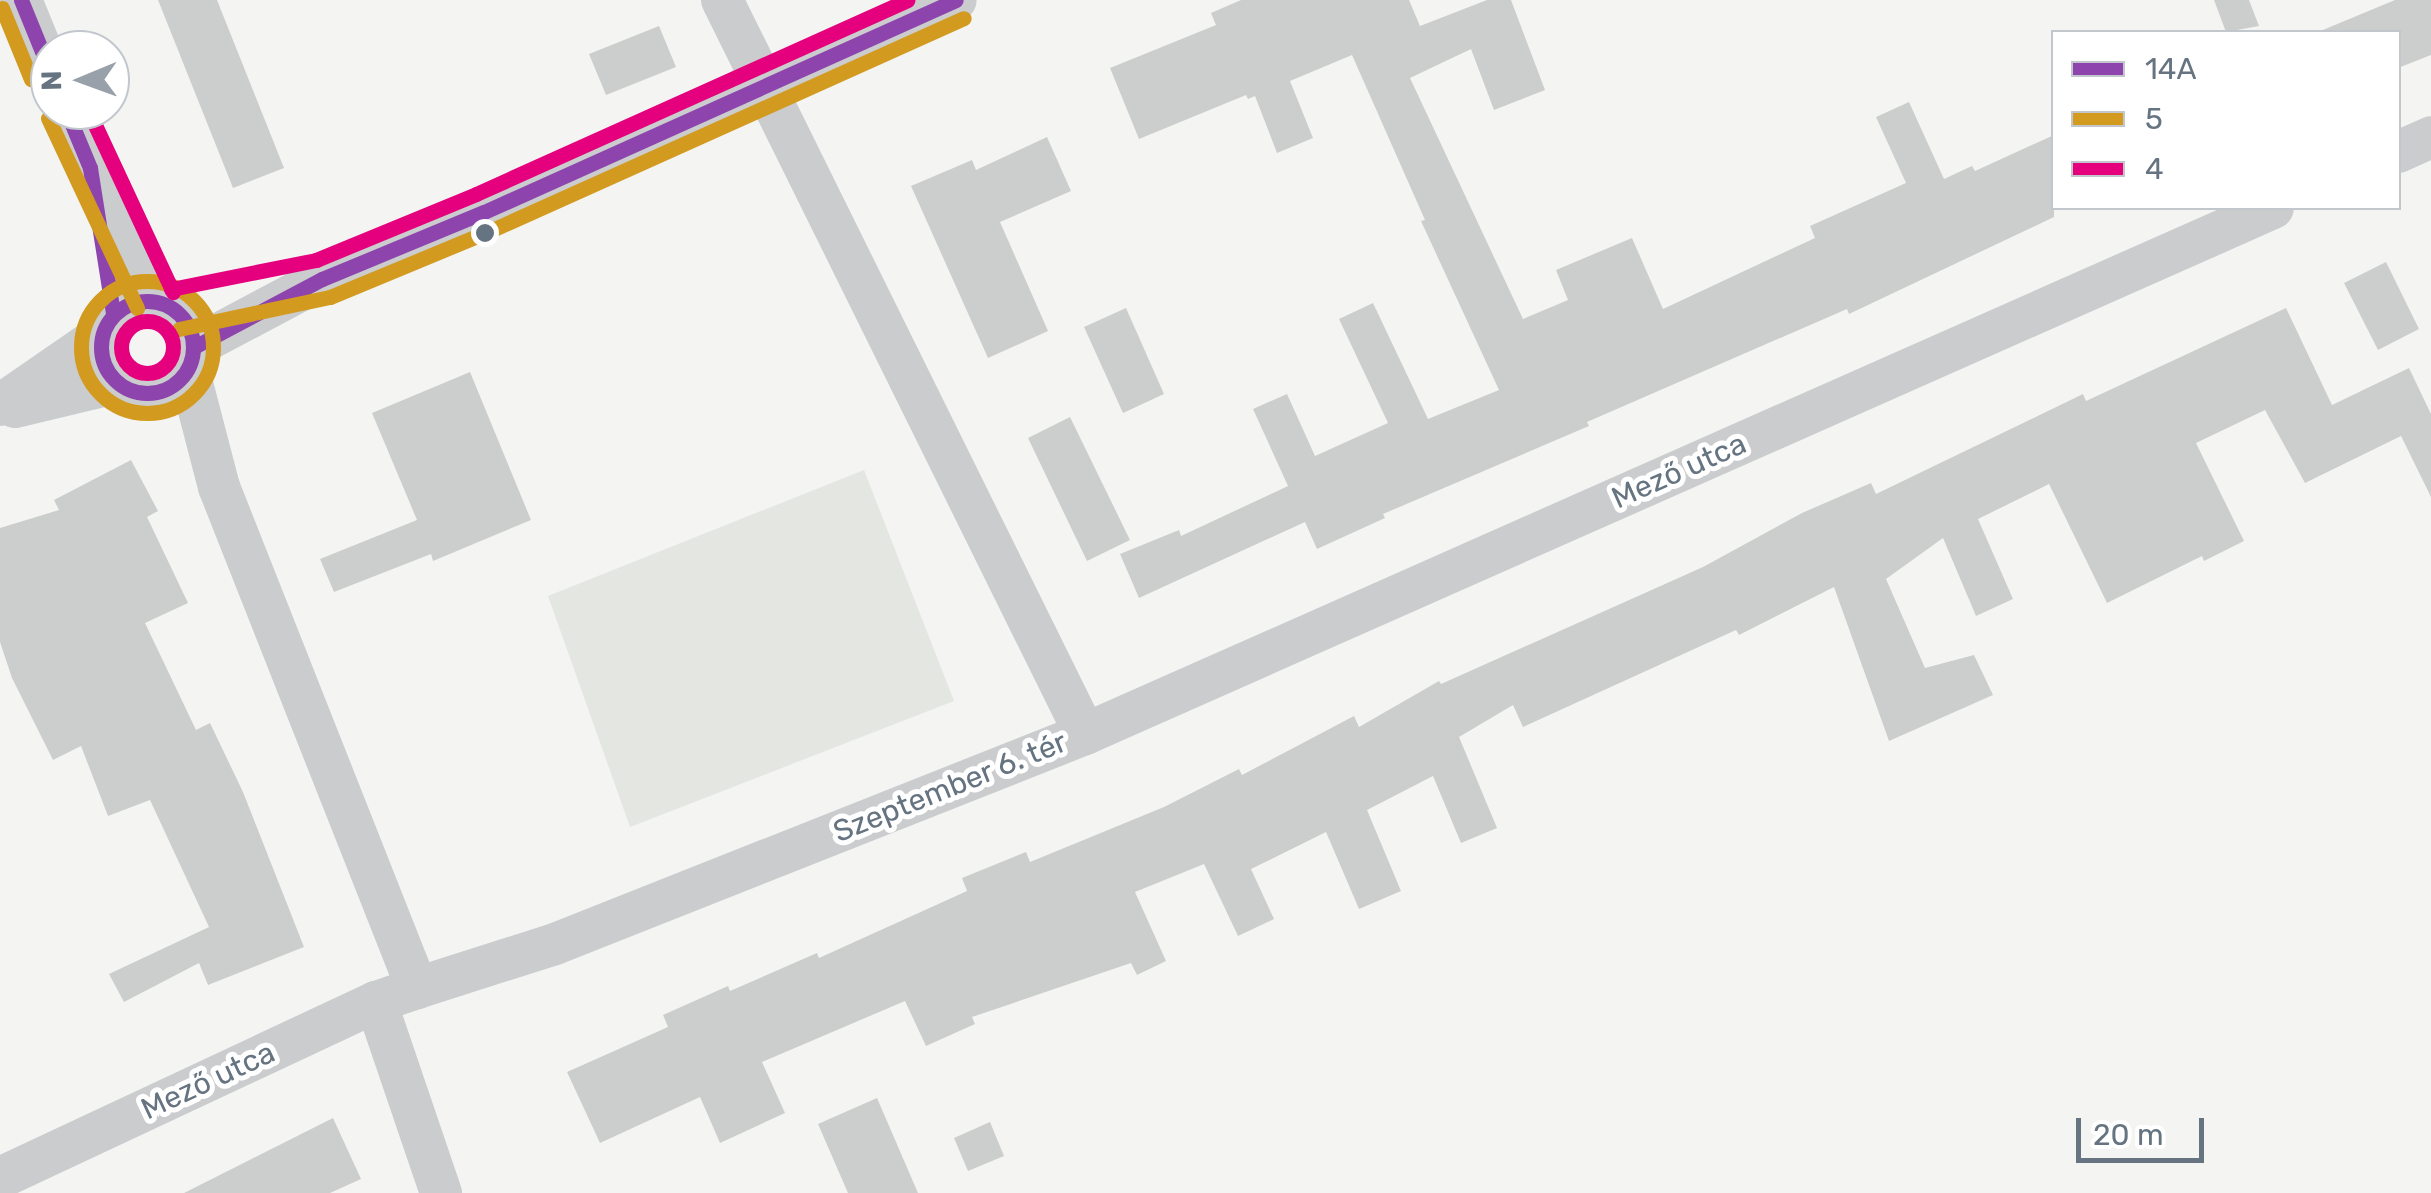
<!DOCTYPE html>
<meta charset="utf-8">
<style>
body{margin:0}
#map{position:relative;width:2431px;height:1193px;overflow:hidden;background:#f4f4f3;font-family:Rubik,sans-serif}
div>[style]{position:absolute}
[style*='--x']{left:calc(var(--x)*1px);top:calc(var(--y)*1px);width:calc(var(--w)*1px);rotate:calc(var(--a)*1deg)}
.green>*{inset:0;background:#e4e7e1}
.building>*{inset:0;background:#cccece}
.minor>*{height:42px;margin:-21px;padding:0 21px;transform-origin:21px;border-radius:21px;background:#cacccd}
.minor>.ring{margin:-21px;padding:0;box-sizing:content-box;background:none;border:42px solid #cacccd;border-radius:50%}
.bus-1>*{height:15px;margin:-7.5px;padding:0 7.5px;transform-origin:7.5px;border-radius:7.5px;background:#8e44ad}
.bus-1>.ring{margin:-7.5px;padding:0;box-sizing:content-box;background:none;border:15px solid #8e44ad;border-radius:50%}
.bus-2>*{height:15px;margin:-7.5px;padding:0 7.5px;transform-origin:7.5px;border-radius:7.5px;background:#d39a20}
.bus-2>.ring{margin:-7.5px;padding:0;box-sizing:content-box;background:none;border:15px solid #d39a20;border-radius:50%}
.bus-3>*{height:15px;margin:-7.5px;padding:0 7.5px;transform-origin:7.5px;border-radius:7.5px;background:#e5007d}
.bus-3>.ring{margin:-7.5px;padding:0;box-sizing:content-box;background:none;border:15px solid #e5007d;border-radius:50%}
.dots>*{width:28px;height:28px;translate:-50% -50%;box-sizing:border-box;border:5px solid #fff;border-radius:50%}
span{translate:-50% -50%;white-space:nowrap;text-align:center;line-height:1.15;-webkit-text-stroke:10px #fff;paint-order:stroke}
.street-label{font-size:30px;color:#667481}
.legend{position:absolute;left:2051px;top:30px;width:350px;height:180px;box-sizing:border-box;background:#fff;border:2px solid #c2c7cd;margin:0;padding:12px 18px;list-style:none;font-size:30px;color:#667481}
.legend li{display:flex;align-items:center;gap:20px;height:50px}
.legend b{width:50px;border:2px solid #c2c7cd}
.north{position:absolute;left:30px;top:30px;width:100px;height:100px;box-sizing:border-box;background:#fff;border:2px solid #c2c7cd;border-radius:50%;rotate:269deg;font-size:28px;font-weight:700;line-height:40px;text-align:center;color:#667481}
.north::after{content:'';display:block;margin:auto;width:35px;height:45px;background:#98a1a9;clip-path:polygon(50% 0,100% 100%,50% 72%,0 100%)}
.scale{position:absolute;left:2076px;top:1118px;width:128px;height:45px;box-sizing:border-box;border:5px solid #667481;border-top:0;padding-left:12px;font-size:30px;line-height:35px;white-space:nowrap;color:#667481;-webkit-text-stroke:8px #fff;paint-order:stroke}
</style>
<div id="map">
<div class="green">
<i style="clip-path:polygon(864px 470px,954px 701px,630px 827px,548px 596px)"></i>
</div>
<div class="building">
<i style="clip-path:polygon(158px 0,217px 0,284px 168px,233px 188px)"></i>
<i style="clip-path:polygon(1241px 0,1409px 0,1420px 26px,1487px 0,1511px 0,1545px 90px,1494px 110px,1471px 49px,1410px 78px,1523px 319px,1568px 300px,1556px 270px,1632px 238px,1663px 309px,1815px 238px,1810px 226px,1906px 183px,1876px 117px,1909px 102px,1944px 179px,1972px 166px,1975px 171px,2054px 135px,2054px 217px,1849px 314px,1847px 309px,1587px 422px,1589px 426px,1383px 514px,1385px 518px,1317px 549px,1305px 522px,1139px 598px,1120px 554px,1179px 530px,1181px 536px,1288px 486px,1253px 409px,1287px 394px,1315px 456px,1388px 423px,1339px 319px,1373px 303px,1428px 419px,1499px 390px,1421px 221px,1425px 220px,1352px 55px,1290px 81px,1313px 138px,1277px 153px,1255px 96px,1248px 99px,1246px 95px,1139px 139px,1110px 68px,1216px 25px,1211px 13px)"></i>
<i style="clip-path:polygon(2214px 0,2249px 0,2259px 26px,2226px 32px)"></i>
<i style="clip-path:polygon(2395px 0,2431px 0,2431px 55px,2398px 68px,2398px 32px,2318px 32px)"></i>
<i style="clip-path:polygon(659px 26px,676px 67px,606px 95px,589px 54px)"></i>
<i style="clip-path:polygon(1047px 137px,1071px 191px,1000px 222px,1048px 331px,988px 358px,911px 186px,972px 160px,976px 170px)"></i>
<i style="clip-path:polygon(2386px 262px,2419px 329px,2378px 350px,2344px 283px)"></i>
<i style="clip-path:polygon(1126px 308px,1164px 394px,1123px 413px,1084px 327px)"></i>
<i style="clip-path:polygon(2286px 308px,2332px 405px,2409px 368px,2431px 414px,2431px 497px,2401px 436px,2305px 483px,2265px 410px,2196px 443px,2244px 541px,2204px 561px,2202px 556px,2107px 603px,2049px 484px,1978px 519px,2013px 599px,1976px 616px,1943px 538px,1886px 579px,1925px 668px,1974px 655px,1993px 695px,1889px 741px,1834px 587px,1739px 635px,1736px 630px,1523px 727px,1513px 705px,1459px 737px,1497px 828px,1461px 843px,1433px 776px,1367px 810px,1401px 891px,1359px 909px,1326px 832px,1251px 869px,1274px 919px,1238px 936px,1204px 864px,1135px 892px,1166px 961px,1137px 975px,1131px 963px,972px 1017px,975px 1024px,926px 1046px,905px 1001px,762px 1062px,785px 1113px,720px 1143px,700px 1097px,600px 1143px,567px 1072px,668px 1027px,663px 1015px,728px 986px,730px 991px,817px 953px,819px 958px,967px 891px,962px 878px,1026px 852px,1030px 862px,1164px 807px,1239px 769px,1242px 775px,1354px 716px,1359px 727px,1439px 681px,1441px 684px,1703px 567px,1802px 513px,1871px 483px,1876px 494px,2083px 394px,2086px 401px)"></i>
<i style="clip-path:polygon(470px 372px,531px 520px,433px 561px,431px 554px,334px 592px,320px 559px,417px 520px,372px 413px)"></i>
<i style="clip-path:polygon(1070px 417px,1130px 540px,1087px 561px,1028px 438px)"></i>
<i style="clip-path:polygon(131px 460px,158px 511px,147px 517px,188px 603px,145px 623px,196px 730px,210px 723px,243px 792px,304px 947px,208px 985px,199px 963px,124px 1002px,109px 974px,209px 927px,150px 800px,108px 816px,81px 746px,53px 760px,12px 678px,0 642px,0 528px,59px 510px,54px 500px)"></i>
<i style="clip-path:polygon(877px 1098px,918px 1193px,848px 1193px,818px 1124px)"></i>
<i style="clip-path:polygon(333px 1118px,361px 1179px,330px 1193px,184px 1193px)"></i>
<i style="clip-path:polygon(990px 1122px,1004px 1156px,968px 1171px,954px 1138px)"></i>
</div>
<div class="minor">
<i style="--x:21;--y:0;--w:77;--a:67.8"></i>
<i style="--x:66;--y:110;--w:210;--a:64.9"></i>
<i style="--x:2398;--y:152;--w:36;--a:-24"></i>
<i class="ring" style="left:101px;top:301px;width:50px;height:50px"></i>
<i style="--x:194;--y:347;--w:145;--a:-28"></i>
<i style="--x:322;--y:279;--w:175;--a:-22.5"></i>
<i style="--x:484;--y:212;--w:517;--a:-24.19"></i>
<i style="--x:188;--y:368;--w:123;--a:75.4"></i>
<i style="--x:219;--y:487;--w:539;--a:68.44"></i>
<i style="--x:417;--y:988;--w:145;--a:-17.7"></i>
<i style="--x:555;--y:944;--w:570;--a:-21.61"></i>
<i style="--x:1085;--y:734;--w:819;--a:-116.31"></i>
<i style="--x:0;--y:405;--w:121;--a:-34.6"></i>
<i style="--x:15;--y:407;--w:104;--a:-13.4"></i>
<i style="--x:1085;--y:734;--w:1299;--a:-23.88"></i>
<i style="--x:376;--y:1002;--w:202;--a:71.2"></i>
<i style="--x:0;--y:1178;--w:415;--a:-25.1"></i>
<i style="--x:376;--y:1002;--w:43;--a:-18.9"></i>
</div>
<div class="bus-1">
<i style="--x:21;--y:0;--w:77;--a:67.8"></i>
<i style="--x:66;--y:110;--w:63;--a:67.5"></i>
<i style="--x:90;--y:168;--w:147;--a:81"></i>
<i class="ring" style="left:101px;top:301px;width:77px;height:77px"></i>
<i style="--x:194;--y:347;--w:145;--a:-28"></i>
<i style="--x:322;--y:279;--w:175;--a:-22.5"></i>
<i style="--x:484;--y:212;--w:517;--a:-24.19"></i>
</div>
<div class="bus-2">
<i style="--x:2;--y:8;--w:77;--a:67.8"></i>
<i style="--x:48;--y:118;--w:210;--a:64.9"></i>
<i class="ring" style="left:81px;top:281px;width:117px;height:117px"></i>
<i style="--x:179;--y:329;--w:154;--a:-12"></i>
<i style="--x:330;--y:297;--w:175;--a:-22.5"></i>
<i style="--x:492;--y:230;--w:517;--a:-24.19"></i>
</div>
<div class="bus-3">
<i style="--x:88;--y:110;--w:201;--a:65"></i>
<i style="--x:171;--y:289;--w:148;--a:-11.3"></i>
<i style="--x:316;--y:260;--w:173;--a:-22.4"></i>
<i style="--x:476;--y:194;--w:473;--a:-24.2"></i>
<i class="ring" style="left:121px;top:321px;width:37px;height:37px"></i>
</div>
<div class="dots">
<i style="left:485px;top:233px;background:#667481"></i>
</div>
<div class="street-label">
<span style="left:1679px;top:471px;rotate:-24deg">Mező utca</span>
<span style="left:950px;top:787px;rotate:-22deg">Szeptember 6. tér</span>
<span style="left:208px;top:1081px;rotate:-25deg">Mező utca</span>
</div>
<ul class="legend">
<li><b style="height:12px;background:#8e44ad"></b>14A</li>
<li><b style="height:12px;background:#d39a20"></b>5</li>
<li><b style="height:12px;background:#e5007d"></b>4</li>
</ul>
<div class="north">N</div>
<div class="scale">20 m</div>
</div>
